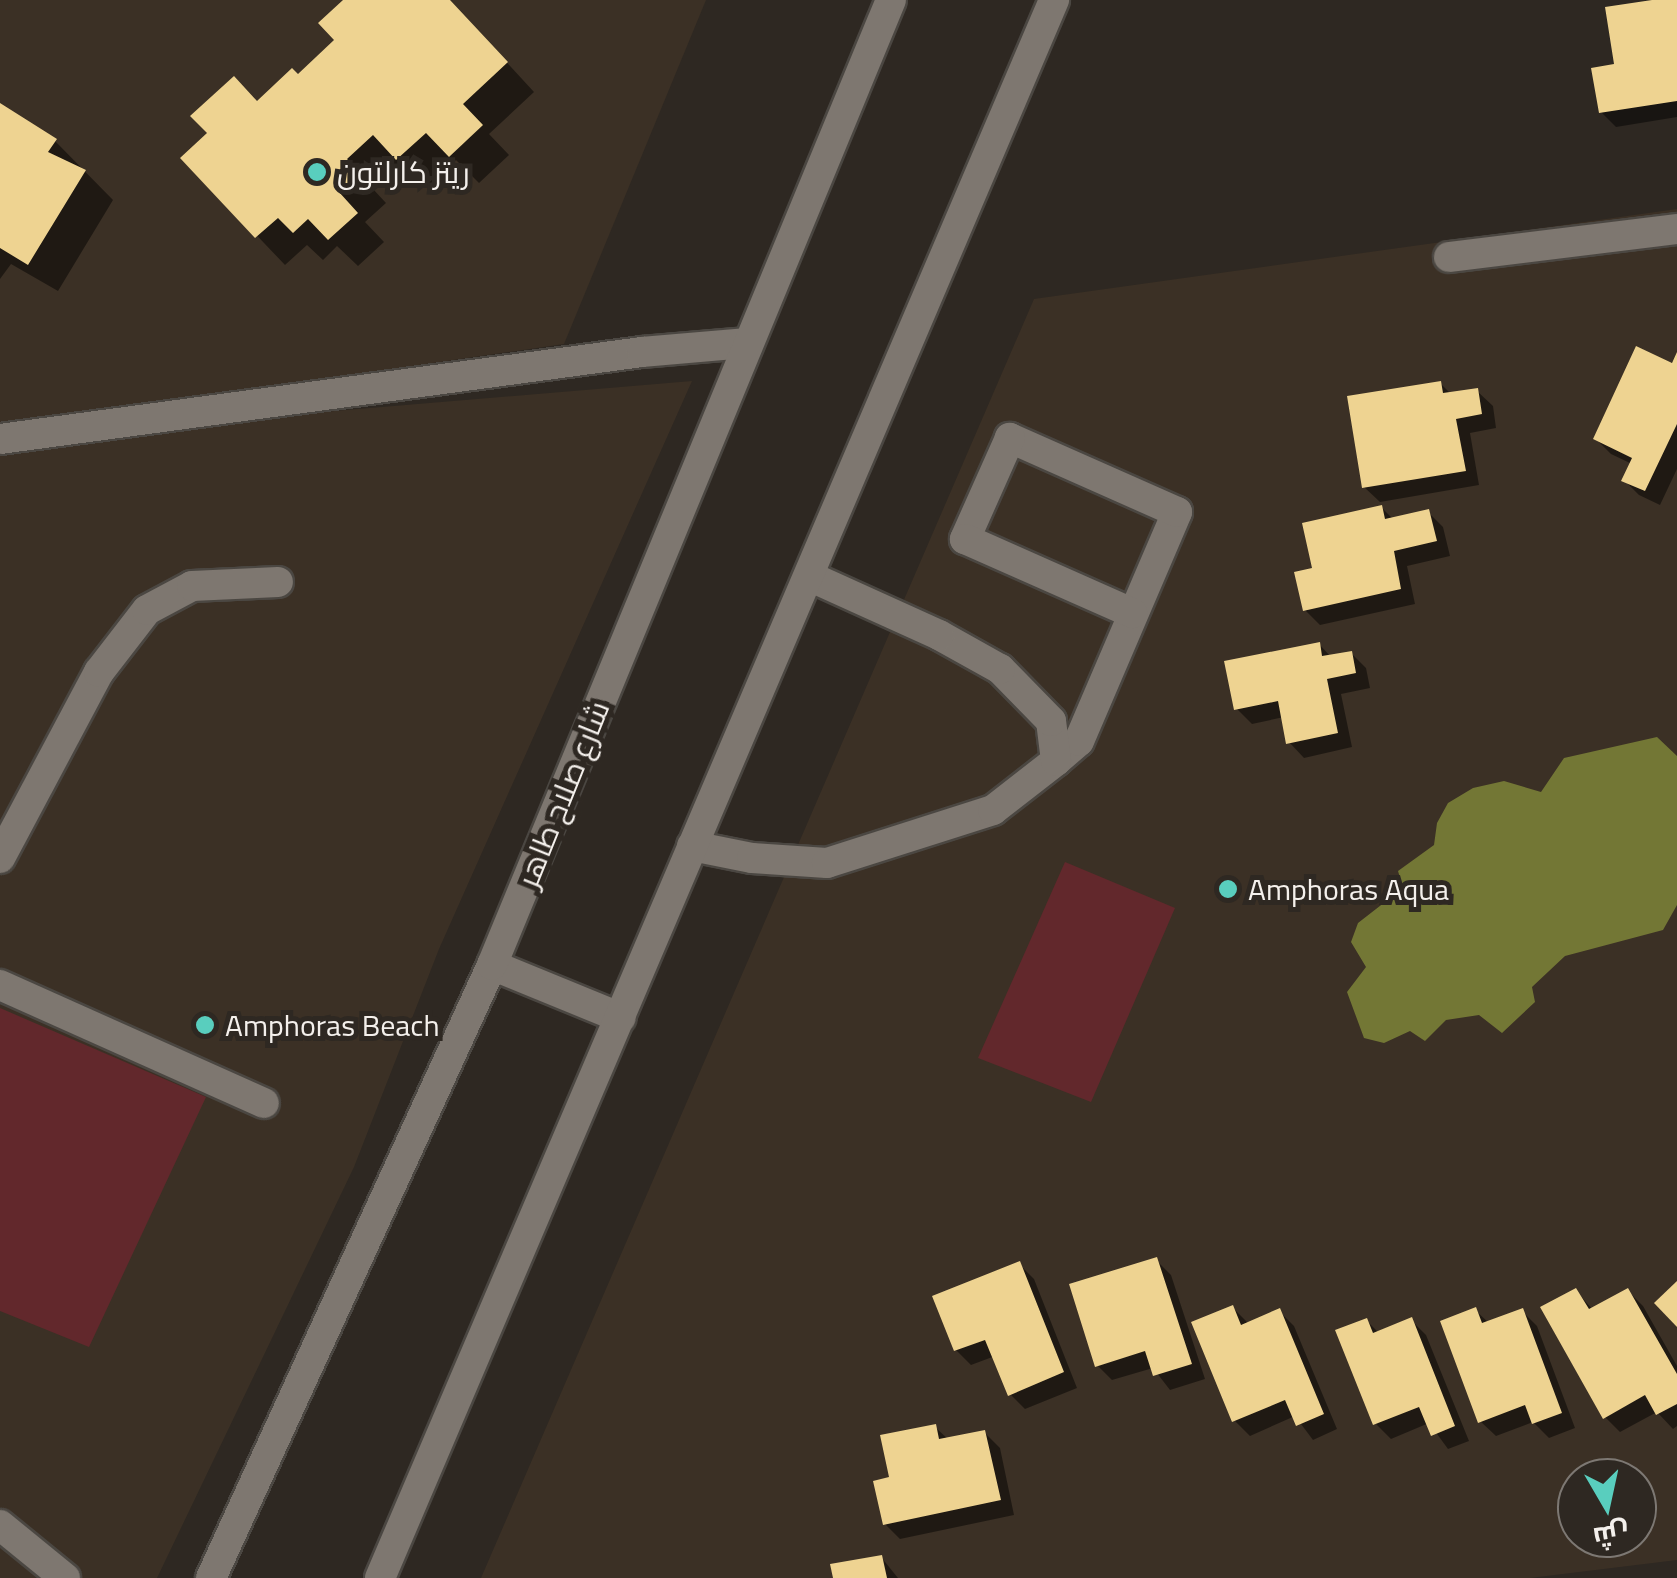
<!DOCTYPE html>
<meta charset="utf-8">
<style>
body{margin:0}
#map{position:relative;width:1677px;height:1578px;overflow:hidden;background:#2e2822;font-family:"Titillium Web",Cairo,sans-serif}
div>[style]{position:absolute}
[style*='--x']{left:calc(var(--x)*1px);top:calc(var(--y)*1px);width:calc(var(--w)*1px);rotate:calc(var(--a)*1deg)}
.built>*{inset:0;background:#3b3025}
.green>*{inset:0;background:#62282c}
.water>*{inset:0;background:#737735}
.shadow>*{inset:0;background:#0007}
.building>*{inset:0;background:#eed391}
.roads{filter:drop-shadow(2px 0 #4b4742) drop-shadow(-2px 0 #4b4742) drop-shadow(0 2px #4b4742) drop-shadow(0 -2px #4b4742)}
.minor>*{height:30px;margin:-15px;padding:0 15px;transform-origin:15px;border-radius:15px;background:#7e7770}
.dots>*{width:28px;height:28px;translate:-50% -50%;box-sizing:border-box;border:5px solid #2e2822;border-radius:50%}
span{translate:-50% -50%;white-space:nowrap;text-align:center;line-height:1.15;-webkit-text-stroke:10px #2e2822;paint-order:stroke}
.poi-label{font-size:30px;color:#f4f0ec}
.left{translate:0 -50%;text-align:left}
.street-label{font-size:30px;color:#f4f0ec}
.north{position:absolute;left:1557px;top:1458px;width:100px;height:100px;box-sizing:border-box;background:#2e2822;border:2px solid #7d7873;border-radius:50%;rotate:171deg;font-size:28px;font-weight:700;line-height:40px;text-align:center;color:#f4f0ec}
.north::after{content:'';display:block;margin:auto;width:35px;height:45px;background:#59cebe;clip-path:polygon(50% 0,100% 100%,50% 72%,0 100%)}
</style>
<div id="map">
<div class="built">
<i style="clip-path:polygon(0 0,706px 0,564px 344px,0 426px)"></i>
<i style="clip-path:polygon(evenodd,1677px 209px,1677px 1560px,1530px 1578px,481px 1578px,1034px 299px,1677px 209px,1577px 1478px,1637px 1478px,1637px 1538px,1577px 1538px,1577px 1478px)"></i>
<i style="clip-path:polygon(692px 381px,439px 949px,354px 1167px,157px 1578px,0 1578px,0 439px)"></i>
</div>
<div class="green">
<i style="clip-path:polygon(1065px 862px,1175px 908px,1091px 1102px,978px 1058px)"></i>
<i style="clip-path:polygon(0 1008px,206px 1097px,89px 1347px,0 1311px)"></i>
</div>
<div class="water">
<i style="clip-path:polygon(1657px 737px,1677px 756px,1677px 905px,1663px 930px,1565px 956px,1532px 987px,1535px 1002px,1502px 1033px,1479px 1015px,1446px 1020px,1425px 1041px,1410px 1031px,1384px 1043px,1364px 1038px,1347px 992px,1366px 967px,1351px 942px,1358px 923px,1403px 888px,1398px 871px,1434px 845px,1437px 823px,1448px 803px,1473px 788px,1504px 781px,1541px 792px,1564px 758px)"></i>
</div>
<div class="shadow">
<i style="clip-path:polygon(347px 0,449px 0,534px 92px,489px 134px,509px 155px,479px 183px,456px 160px,427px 187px,402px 162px,373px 189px,386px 203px,365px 222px,384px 242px,358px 266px,337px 246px,323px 260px,307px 245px,285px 265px,183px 158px,299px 78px,338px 41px)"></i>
<i style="clip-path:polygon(1668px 0,1677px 0,1677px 117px,1616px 127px,1601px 112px,1617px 66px)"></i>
<i style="clip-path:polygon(0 106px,55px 141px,113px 200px,58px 291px,11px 264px,0 279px)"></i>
<i style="clip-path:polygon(1677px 357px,1677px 469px,1660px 505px,1639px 495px,1624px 480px,1632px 464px,1611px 454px,1596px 439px)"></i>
<i style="clip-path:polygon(1440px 383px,1452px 395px,1477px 391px,1493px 406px,1496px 428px,1470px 433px,1479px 485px,1380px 502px,1364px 487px)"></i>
<i style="clip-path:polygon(1381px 507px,1394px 520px,1428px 512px,1443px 527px,1450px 556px,1407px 566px,1415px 604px,1320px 625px,1305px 610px)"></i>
<i style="clip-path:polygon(1319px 644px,1331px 657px,1351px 653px,1366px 668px,1370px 688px,1341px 694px,1352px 747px,1304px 758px,1289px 742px,1284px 717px,1252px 724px,1236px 708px)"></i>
<i style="clip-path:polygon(1156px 1260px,1171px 1275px,1205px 1379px,1170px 1390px,1153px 1368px,1112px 1380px,1097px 1365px)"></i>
<i style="clip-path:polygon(1019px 1264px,1034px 1279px,1077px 1388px,1025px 1409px,1010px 1394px,995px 1356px,971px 1365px,956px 1350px)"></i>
<i style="clip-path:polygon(1576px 1291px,1593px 1310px,1628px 1291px,1643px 1306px,1677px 1366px,1677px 1426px,1673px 1429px,1657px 1412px,1620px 1432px,1605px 1417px)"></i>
<i style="clip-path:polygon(1233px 1308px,1249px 1324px,1279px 1311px,1294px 1326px,1337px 1429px,1313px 1440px,1295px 1416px,1250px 1436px,1235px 1421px)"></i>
<i style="clip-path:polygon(1475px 1310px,1489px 1323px,1522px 1311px,1537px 1326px,1575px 1428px,1549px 1438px,1533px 1422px,1496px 1436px,1480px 1421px)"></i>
<i style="clip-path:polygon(1411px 1320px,1426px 1335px,1469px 1441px,1448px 1449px,1429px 1423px,1391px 1439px,1376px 1424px,1367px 1321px,1379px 1333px)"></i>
<i style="clip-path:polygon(935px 1427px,949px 1440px,985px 1433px,1000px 1448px,1014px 1515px,900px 1539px,885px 1524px,892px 1479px)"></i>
<i style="clip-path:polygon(881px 1557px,898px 1578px,835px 1578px)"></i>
</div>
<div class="building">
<i style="clip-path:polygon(343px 0,450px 0,508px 62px,463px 104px,483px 125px,449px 157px,426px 133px,396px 160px,373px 135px,347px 159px,360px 173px,339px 192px,358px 213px,328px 240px,308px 219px,293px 233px,278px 218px,255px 238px,180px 158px,207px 133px,190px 116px,234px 76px,257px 101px,292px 68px,298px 74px,334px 40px,318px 23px)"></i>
<i style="clip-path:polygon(1652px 0,1677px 0,1677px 101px,1599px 113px,1591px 68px,1614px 64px,1605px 7px)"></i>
<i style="clip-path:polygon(0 103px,57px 139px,48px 152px,86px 170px,28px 265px,0 248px)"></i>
<i style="clip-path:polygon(1636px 346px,1672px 363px,1677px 352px,1677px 424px,1645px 491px,1621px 481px,1632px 458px,1593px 439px)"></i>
<i style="clip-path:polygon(1441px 381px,1443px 393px,1478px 388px,1482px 414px,1456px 419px,1466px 471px,1362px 488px,1347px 396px)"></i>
<i style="clip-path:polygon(1382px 505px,1385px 519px,1429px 509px,1437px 541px,1394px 551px,1401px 589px,1303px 611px,1294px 572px,1312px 568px,1302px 523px)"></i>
<i style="clip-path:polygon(1320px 642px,1322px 656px,1352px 651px,1356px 673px,1327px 679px,1338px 733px,1286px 744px,1278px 701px,1234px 710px,1224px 661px)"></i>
<i style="clip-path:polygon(1157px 1257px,1192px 1364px,1153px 1376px,1145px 1351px,1095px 1367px,1069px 1284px)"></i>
<i style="clip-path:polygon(1020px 1261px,1064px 1372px,1008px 1396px,985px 1340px,954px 1351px,932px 1296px)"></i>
<i style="clip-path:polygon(1677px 1281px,1677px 1327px,1654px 1303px)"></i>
<i style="clip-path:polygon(1576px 1288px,1589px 1309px,1628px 1288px,1677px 1374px,1677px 1404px,1656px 1415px,1645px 1395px,1603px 1419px,1540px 1307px)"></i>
<i style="clip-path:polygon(1233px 1305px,1241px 1325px,1280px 1308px,1324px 1414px,1296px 1426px,1285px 1400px,1232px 1422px,1191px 1322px)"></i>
<i style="clip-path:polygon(1476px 1307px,1482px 1323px,1523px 1308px,1562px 1413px,1532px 1424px,1525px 1405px,1478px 1423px,1440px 1321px)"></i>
<i style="clip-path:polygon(1412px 1317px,1455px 1426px,1431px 1436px,1419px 1407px,1373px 1425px,1335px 1330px,1367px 1318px,1373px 1333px)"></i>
<i style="clip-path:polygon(936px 1424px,939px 1439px,985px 1430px,1001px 1500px,883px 1525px,873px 1481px,889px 1477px,880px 1435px)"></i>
<i style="clip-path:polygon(882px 1555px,887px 1578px,833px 1578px,830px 1564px)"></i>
</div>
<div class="roads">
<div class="minor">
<i style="--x:1449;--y:257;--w:230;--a:-7"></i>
<i style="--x:0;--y:439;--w:648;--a:-7.72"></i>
<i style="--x:642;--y:352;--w:106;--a:-4.9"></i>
<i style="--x:1056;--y:761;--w:30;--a:-41"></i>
<i style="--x:1079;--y:741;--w:249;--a:-66.8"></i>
<i style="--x:1177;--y:512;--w:183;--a:-156.1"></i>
<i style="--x:1010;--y:438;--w:111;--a:114"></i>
<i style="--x:965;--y:539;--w:183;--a:23.9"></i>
<i style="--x:692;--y:846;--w:61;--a:11.3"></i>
<i style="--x:752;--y:858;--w:75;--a:3.8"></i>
<i style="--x:827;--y:863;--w:174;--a:-17.7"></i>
<i style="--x:993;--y:810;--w:80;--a:-37.9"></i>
<i style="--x:1056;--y:761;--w:40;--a:-97.1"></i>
<i style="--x:1051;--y:721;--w:73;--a:-134.4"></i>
<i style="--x:1000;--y:669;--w:70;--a:-150.9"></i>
<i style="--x:939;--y:635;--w:141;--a:-155.6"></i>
<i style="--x:0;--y:858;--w:211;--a:-62"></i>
<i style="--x:99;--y:672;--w:78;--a:-52.3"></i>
<i style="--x:147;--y:610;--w:51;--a:-28.1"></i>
<i style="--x:192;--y:586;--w:86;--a:-2.7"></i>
<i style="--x:492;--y:965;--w:139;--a:22.3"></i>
<i style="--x:0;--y:985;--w:289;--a:24.1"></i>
<i style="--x:0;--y:1525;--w:84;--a:39.2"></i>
<i style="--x:211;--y:1578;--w:674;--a:-65.37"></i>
<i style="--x:492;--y:965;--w:1044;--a:-67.54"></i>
<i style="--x:380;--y:1578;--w:1716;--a:-66.87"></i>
</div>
</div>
<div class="dots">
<i style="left:317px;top:172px;background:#59cebe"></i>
<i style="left:1228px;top:889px;background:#59cebe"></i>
<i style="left:205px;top:1025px;background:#59cebe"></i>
</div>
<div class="poi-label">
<span class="left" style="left:337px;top:172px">ريتز كارلتون</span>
<span class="left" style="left:1248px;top:889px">Amphoras Aqua</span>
<span class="left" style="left:225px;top:1025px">Amphoras Beach</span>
</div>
<div class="street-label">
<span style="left:563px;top:794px;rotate:-68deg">شارع صلاح طاهر</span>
</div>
<div class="north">ش</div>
</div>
